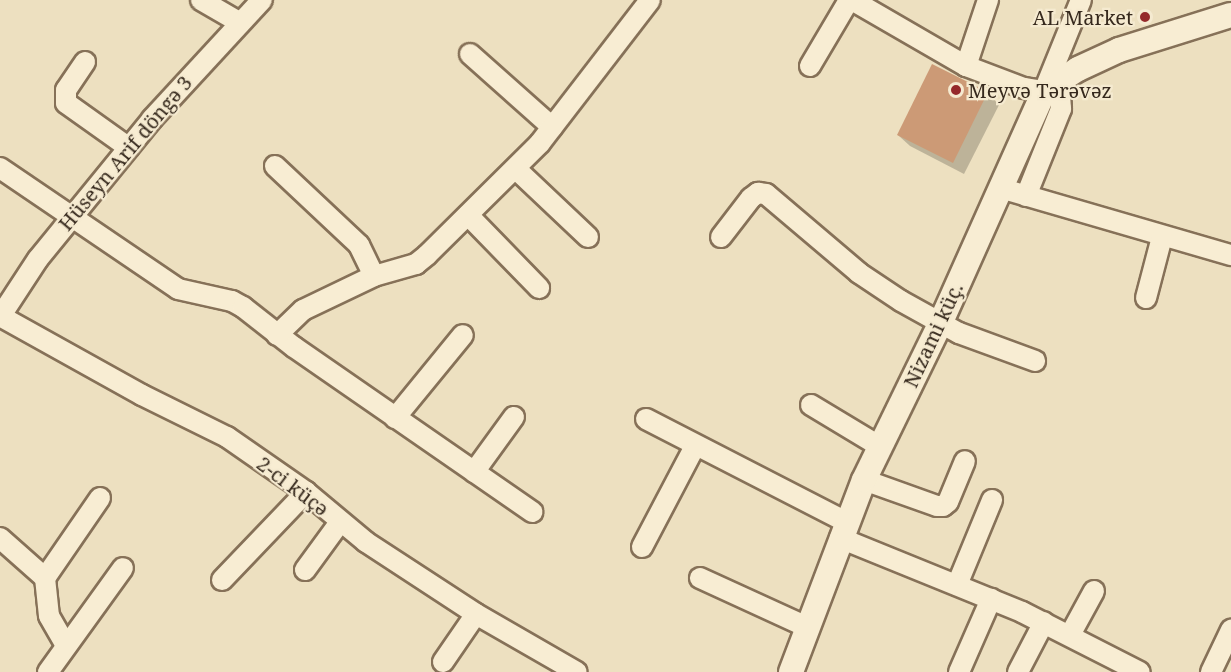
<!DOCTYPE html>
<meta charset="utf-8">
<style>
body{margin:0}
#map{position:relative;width:1231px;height:672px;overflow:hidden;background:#ede0c0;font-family:"Noto Serif",serif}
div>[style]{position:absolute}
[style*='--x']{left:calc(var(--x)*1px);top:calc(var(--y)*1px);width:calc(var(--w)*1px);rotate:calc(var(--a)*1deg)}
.green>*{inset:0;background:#c5cb95}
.shadow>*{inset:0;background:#0003}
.building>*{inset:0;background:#cc9a76}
.roads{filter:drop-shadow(2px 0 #867158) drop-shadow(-2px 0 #867158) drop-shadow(0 2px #867158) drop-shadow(0 -2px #867158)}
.minor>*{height:20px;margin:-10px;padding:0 10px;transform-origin:10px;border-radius:10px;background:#f8edd3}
.tertiary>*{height:24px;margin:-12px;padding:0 12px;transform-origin:12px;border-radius:12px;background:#f8edd3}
.dots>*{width:16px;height:16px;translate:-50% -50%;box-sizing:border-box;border:3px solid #f5ead0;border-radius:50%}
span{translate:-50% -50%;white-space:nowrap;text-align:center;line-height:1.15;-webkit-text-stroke:4.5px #f5ead0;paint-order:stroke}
.poi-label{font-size:20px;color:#36291d}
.right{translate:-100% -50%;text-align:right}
.left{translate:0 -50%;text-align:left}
.street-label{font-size:20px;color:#36291d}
</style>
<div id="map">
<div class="green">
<i style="clip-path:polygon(1047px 99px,1053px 102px,1020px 183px,1013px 179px)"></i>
</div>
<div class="shadow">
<i style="clip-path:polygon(933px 66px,988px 93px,999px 105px,964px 174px,910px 146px,898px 135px)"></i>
</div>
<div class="building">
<i style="clip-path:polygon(932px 64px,988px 92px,953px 163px,897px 135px)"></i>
</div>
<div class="roads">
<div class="minor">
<i style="--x:201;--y:0;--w:44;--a:30.1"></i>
<i style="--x:852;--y:0;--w:132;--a:30.1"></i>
<i style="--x:966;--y:66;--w:62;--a:20.8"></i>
<i style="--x:1024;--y:88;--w:20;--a:9"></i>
<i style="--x:1044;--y:91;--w:98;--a:-67.9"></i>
<i style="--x:470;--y:54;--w:110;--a:41.7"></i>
<i style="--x:85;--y:62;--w:34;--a:124"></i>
<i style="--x:66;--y:90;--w:13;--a:90"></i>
<i style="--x:66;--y:103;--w:77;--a:35.5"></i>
<i style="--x:810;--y:66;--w:77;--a:-59.4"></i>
<i style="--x:966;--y:66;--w:70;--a:-71.6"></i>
<i style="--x:275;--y:166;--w:115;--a:43.2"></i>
<i style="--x:359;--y:245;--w:34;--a:64"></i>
<i style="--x:0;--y:168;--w:215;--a:34.2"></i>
<i style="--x:178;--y:289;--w:55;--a:12.5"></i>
<i style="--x:232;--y:301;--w:13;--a:29"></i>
<i style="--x:243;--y:307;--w:65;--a:38.1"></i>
<i style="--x:294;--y:347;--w:290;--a:34.7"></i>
<i style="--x:516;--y:169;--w:99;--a:43.4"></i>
<i style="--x:1000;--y:188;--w:241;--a:16.2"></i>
<i style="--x:1026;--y:196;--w:94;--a:-68.1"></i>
<i style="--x:1061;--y:109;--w:29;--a:-94"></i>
<i style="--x:468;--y:215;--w:102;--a:45.8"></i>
<i style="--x:721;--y:237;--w:49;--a:-52.4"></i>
<i style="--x:751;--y:198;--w:9;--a:-36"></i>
<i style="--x:758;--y:193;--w:8;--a:7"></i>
<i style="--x:766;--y:194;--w:122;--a:40.3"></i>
<i style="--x:859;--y:273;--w:50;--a:33.7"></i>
<i style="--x:901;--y:301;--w:66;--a:28.9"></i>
<i style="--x:959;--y:333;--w:81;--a:20.2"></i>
<i style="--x:1146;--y:298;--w:63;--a:-75.3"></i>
<i style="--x:0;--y:316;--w:162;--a:29.1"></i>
<i style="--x:142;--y:395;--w:95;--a:26.3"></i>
<i style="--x:227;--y:437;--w:96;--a:34.8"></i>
<i style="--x:306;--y:492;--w:78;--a:39.8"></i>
<i style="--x:366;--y:542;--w:131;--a:33.2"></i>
<i style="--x:476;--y:614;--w:116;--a:29.9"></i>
<i style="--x:0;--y:317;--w:69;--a:-56.8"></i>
<i style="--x:38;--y:259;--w:181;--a:-50.8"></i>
<i style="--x:152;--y:119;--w:162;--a:-47.3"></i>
<i style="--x:277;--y:335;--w:36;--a:-44"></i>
<i style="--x:303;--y:310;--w:79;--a:-25.6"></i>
<i style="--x:374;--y:276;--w:44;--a:-15.9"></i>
<i style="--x:416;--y:264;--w:14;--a:-39"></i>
<i style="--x:427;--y:255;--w:159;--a:-44.7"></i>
<i style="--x:540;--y:143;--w:180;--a:-52.4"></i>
<i style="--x:811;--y:405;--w:79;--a:31.1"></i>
<i style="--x:395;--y:418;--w:107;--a:-50.7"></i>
<i style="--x:646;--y:419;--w:225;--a:27.2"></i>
<i style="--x:474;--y:472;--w:68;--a:-54"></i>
<i style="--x:864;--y:480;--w:77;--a:19.6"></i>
<i style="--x:937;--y:506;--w:6;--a:0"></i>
<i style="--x:943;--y:506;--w:6;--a:-39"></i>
<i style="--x:948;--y:502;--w:44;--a:-67.5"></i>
<i style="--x:0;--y:538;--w:60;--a:41.6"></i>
<i style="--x:45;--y:578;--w:38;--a:84"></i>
<i style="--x:49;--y:616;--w:34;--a:60"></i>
<i style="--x:840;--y:538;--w:196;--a:22.1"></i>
<i style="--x:1022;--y:612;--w:132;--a:27"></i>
<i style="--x:642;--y:547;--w:114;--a:-62.3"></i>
<i style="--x:305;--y:570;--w:59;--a:-53.9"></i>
<i style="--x:45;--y:578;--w:97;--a:-55.5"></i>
<i style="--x:700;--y:578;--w:118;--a:24.6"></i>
<i style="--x:222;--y:580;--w:122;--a:-46.3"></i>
<i style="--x:957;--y:585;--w:92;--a:-67.6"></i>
<i style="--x:1070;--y:635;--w:50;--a:-61.4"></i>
<i style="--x:443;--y:662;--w:58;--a:-55.5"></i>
<i style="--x:48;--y:672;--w:128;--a:-54.2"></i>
<i style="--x:959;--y:672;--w:80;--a:-66.3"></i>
<i style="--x:1018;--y:672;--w:56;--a:-62.5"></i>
<i style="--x:1211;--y:672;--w:47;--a:-64.5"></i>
</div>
<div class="tertiary">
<i style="--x:791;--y:672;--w:205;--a:-69.2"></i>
<i style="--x:864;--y:480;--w:174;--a:-64"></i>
<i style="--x:940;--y:324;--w:255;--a:-65.9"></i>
<i style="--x:1044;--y:91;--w:40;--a:-32.9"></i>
<i style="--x:1078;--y:69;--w:45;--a:-24.9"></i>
<i style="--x:1119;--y:50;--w:117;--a:-17.4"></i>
</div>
</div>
<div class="dots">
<i style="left:1145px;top:17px;background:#95292a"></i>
<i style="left:956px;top:90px;background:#95292a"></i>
</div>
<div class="poi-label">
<span class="right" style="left:1133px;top:17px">AL Market</span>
<span class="left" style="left:968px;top:90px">Meyvə Tərəvəz</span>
</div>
<div class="street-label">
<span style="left:125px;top:153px;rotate:-50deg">Hüseyn Arif döngə 3</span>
<span style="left:933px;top:335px;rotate:-65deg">Nizami küç.</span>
<span style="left:293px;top:486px;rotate:37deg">2-ci küçə</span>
</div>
</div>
